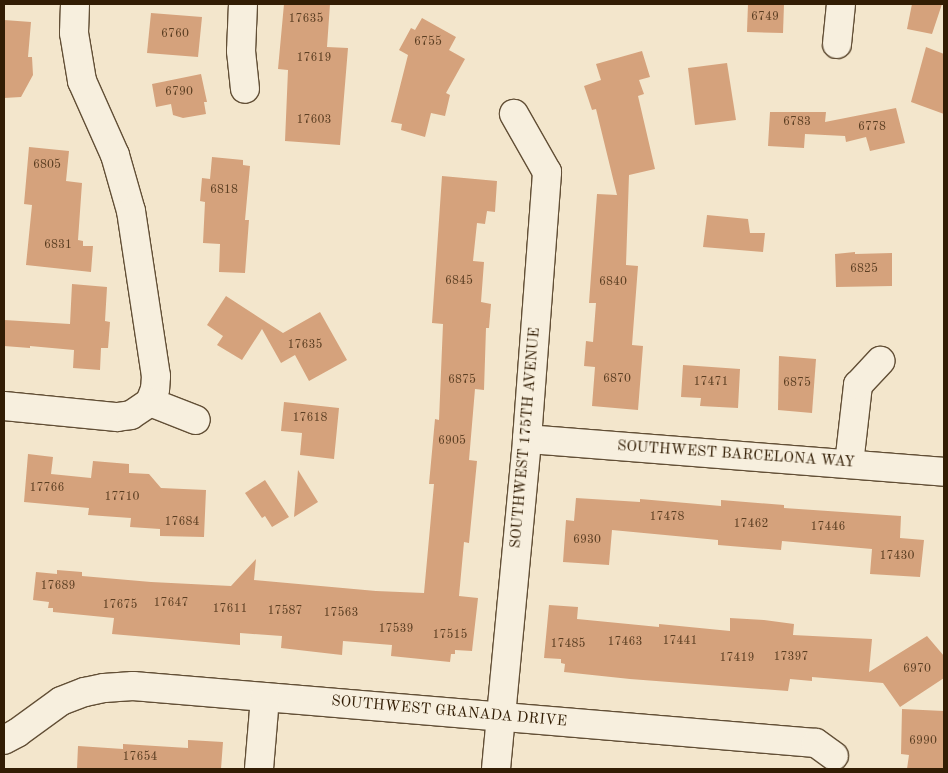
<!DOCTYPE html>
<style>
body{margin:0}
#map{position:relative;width:948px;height:773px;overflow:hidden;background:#f3e6cc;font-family:"Old Standard TT",serif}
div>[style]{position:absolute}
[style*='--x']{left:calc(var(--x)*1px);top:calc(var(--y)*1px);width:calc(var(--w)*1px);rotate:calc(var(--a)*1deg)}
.building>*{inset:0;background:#d5a27c}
.roads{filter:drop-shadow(1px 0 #624f36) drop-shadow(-1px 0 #624f36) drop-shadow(0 1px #624f36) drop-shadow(0 -1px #624f36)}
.minor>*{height:28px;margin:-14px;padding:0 14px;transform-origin:14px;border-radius:14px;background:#f7efde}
span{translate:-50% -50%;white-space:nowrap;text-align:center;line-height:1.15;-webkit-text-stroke:4px #f7efde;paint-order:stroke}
.number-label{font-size:12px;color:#5b3e22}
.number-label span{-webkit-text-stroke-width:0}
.street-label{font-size:15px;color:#321d04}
.frame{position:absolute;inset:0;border:5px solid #321d04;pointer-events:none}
</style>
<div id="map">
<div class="building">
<i style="clip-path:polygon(284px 4px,330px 4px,327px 47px,348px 48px,340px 145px,285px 141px,288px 70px,278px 69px)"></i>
<i style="clip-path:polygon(748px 4px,784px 4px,783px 33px,747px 32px)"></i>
<i style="clip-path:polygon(912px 4px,942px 4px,932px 34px,907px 29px)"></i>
<i style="clip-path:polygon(151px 13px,202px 17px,198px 57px,147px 53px)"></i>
<i style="clip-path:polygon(422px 18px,456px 37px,449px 50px,465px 59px,446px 93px,450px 95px,445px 116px,431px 113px,425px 137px,401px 130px,402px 124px,391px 122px,408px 55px,399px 50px,411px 28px,415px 30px)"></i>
<i style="clip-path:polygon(4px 20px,31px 22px,28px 57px,32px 57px,33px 75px,21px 97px,4px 98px)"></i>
<i style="clip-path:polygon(926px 47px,944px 54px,944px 114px,911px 102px)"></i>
<i style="clip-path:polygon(642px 51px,650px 77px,639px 80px,644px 94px,638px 96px,655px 169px,629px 175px,626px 265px,638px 266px,632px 345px,643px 346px,638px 410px,592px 406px,595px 367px,584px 366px,586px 341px,593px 342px,596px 303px,589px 303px,597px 194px,617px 195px,596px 109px,592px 110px,584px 86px,601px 80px,596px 64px)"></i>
<i style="clip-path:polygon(727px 63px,736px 120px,695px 125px,688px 68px)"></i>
<i style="clip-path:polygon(201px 74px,207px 102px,204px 102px,206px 114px,183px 118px,173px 115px,171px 104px,156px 107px,152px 84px)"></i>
<i style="clip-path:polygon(896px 108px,905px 143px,870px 151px,866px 137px,846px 142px,845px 136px,805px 134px,804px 148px,768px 146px,770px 112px,826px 112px,825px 122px)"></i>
<i style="clip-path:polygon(29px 147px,69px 151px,66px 181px,82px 183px,78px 240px,83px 241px,83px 246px,93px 246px,91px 272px,26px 265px,32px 205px,24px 204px)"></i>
<i style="clip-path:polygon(212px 157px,243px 160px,243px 165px,250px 166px,245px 220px,249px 220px,245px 273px,219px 272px,220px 244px,203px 243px,205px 202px,200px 201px,202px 178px,210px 179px)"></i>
<i style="clip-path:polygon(442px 176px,497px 181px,495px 212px,487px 211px,485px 224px,477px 223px,473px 261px,484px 262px,481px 302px,491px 304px,489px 328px,486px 328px,484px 390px,475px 389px,469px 460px,477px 461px,469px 543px,464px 542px,459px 596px,478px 598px,472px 651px,455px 650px,455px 654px,451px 654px,450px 662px,391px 656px,392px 645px,343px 641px,342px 655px,281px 648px,282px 636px,240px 633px,240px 645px,112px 634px,114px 618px,53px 612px,53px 608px,48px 608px,49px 602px,33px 600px,36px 572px,57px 574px,57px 570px,82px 572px,82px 576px,151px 582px,231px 586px,256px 559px,254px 580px,376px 591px,424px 593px,434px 484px,429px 484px,435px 419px,439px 420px,443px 324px,432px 323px)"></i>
<i style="clip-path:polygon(707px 215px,748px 219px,750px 233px,765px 233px,763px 252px,703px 247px)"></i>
<i style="clip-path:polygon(855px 252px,855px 254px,892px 253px,892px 286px,836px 287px,835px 254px)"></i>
<i style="clip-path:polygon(72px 284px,107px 287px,105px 321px,110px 322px,108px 348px,101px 348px,100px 370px,73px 368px,74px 350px,30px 346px,30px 348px,4px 346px,4px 320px,70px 324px)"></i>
<i style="clip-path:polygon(226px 296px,283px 333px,320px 312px,347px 360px,309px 381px,295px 355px,281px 363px,262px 329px,242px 360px,217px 345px,223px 336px,207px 325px)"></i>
<i style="clip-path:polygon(779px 356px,816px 359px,812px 413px,778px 410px)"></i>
<i style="clip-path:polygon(683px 365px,740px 369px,738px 408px,700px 406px,701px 398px,681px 397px)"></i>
<i style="clip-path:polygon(284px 402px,339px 408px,334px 459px,300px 455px,302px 433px,281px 431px)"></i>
<i style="clip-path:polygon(28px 454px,53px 457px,51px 474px,91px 478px,93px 461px,129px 464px,129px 473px,149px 474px,161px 488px,206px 490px,204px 537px,160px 536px,160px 529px,130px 527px,131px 518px,88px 515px,89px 508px,24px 502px)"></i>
<i style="clip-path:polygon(298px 470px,318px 502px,294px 517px)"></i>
<i style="clip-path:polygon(265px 480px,289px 517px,272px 527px,265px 516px,262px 518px,245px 493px)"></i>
<i style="clip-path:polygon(576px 498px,640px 502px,640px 499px,721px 506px,721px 500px,784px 505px,784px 508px,901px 516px,900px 538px,924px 540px,920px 577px,870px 574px,872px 549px,782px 541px,781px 550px,718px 545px,718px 540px,612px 530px,609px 565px,563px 562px,566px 520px,574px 521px)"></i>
<i style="clip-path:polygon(549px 605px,578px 607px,577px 619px,659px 627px,659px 624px,730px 631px,730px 618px,764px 620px,794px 624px,793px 635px,872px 639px,869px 672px,927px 636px,944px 656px,944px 678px,900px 707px,883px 683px,812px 677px,812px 681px,790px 679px,788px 691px,630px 679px,564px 672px,565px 664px,561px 663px,561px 659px,544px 658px)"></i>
<i style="clip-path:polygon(902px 709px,944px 711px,944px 769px,907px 769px,909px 755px,901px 754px)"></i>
<i style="clip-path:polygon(188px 740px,223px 742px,221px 769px,77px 769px,78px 746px,123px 749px,123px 744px,188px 748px)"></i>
</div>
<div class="roads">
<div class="minor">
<i style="--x:75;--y:4;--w:29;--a:92"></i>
<i style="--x:74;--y:33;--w:49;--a:80.5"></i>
<i style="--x:82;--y:81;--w:81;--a:66"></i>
<i style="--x:115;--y:155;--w:58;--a:74.1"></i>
<i style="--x:131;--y:211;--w:167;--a:81.4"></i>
<i style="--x:156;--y:376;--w:13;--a:94"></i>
<i style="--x:155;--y:389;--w:14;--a:111"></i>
<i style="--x:243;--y:4;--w:47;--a:92.4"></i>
<i style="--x:241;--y:51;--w:38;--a:84"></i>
<i style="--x:837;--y:44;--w:40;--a:-84.3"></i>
<i style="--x:4;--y:406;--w:114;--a:5.6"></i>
<i style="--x:117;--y:417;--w:14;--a:-8"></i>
<i style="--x:131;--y:415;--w:23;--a:-34"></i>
<i style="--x:150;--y:402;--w:49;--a:21.4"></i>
<i style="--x:527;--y:439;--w:418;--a:4.5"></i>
<i style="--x:849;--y:464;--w:80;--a:-83.5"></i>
<i style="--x:858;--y:385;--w:33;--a:-47"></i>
<i style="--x:4;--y:740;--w:15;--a:-28"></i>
<i style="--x:17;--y:733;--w:54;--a:-36"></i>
<i style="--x:61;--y:701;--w:26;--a:-21"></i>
<i style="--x:85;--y:692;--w:19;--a:-12"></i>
<i style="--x:104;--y:688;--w:29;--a:-4"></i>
<i style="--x:133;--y:686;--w:685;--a:4.77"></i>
<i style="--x:816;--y:743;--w:22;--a:36"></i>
<i style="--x:259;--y:769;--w:72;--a:-85.2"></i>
<i style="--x:496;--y:769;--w:331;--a:-84.6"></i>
<i style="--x:527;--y:439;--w:268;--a:-85.7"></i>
<i style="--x:547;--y:172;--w:67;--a:-119.6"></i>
</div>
</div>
<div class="number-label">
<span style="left:765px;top:18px">6749</span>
<span style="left:306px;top:20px">17635</span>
<span style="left:175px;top:35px">6760</span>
<span style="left:428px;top:43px">6755</span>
<span style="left:314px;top:59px">17619</span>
<span style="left:179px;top:93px">6790</span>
<span style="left:314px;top:121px">17603</span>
<span style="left:797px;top:123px">6783</span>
<span style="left:872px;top:128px">6778</span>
<span style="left:47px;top:166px">6805</span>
<span style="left:224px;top:191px">6818</span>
<span style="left:58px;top:246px">6831</span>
<span style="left:864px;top:270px">6825</span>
<span style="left:459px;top:282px">6845</span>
<span style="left:613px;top:283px">6840</span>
<span style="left:305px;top:346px">17635</span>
<span style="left:617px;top:380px">6870</span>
<span style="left:462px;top:381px">6875</span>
<span style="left:711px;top:383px">17471</span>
<span style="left:797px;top:384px">6875</span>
<span style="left:310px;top:419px">17618</span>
<span style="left:452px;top:442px">6905</span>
<span style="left:47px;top:489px">17766</span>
<span style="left:122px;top:498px">17710</span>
<span style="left:667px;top:518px">17478</span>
<span style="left:182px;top:523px">17684</span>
<span style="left:751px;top:525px">17462</span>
<span style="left:828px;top:528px">17446</span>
<span style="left:587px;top:541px">6930</span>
<span style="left:897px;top:557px">17430</span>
<span style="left:58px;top:587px">17689</span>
<span style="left:171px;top:604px">17647</span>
<span style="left:120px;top:606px">17675</span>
<span style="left:230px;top:610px">17611</span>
<span style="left:285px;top:612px">17587</span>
<span style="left:341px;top:614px">17563</span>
<span style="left:396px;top:630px">17539</span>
<span style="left:450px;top:636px">17515</span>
<span style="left:680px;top:642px">17441</span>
<span style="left:625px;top:643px">17463</span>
<span style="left:568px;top:645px">17485</span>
<span style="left:791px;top:658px">17397</span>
<span style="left:737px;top:659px">17419</span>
<span style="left:917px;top:670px">6970</span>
<span style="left:923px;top:742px">6990</span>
<span style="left:140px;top:758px">17654</span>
</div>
<div class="street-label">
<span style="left:526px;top:438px;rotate:-85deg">SOUTHWEST 175TH AVENUE</span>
<span style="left:736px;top:455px;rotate:4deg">SOUTHWEST BARCELONA WAY</span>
<span style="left:449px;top:712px;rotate:5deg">SOUTHWEST GRANADA DRIVE</span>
</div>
<div class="frame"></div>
</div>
